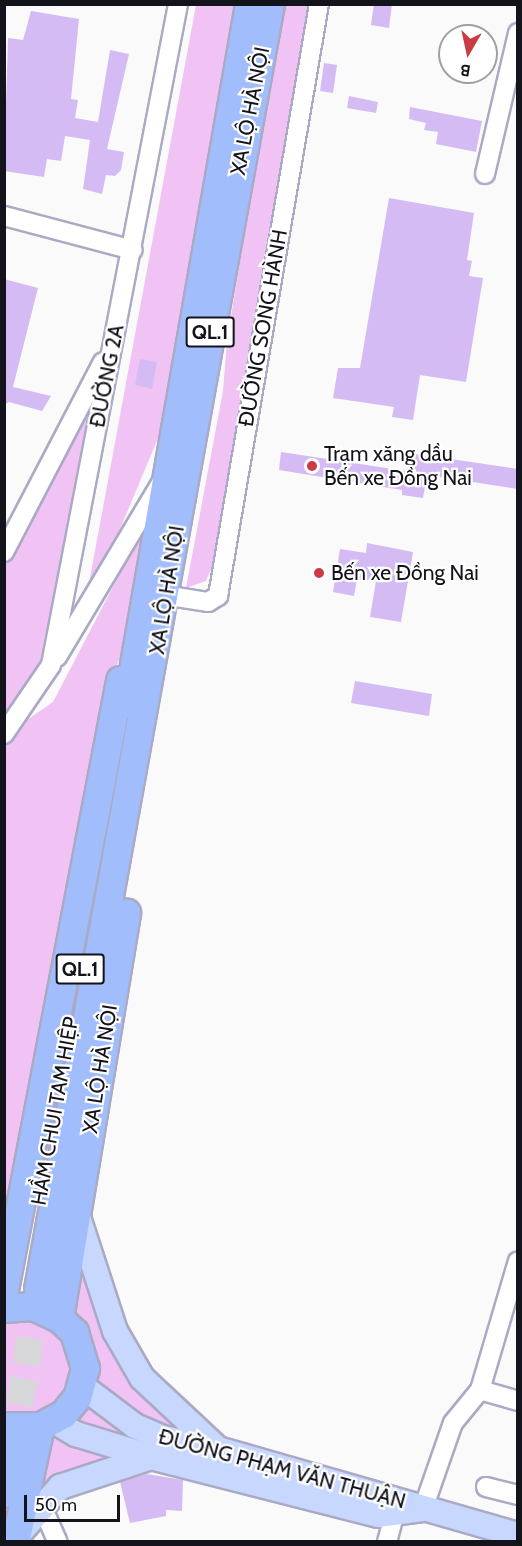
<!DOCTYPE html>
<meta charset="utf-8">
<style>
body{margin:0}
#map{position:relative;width:522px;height:1546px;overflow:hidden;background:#fafafa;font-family:Cabin,sans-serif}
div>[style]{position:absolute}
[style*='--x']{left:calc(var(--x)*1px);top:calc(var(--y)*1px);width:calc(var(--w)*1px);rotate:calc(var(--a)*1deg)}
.green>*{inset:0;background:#f1c3f4}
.building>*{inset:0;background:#d4bbf4}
.highway-tunnel>*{height:27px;margin-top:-13.5px;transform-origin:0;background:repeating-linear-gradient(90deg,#d7d7d9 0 27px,transparent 0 41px)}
.roads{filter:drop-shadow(2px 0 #aaaac5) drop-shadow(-2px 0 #aaaac5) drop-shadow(0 2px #aaaac5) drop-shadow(0 -2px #aaaac5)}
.minor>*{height:18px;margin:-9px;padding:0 9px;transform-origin:9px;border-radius:9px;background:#fff}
.major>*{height:24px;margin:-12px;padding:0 12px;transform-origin:12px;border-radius:12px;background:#c7d7fd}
.highway>*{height:27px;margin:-13.5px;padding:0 13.5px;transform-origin:13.5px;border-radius:13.5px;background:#a1bdfb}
.dots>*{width:16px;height:16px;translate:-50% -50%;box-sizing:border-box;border:3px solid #fff;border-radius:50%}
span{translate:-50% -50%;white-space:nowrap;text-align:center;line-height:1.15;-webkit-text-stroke:4.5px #fff;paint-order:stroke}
.shield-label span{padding:2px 4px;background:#fff;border:2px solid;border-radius:4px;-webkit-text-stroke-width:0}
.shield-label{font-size:20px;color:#13131c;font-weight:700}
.street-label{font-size:21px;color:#13131c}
.poi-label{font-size:21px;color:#13131c}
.left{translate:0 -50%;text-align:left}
.frame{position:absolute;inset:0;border:6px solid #13131c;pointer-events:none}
.north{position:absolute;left:438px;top:24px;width:60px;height:60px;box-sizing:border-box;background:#fff;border:2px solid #a1a1a4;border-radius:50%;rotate:189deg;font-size:16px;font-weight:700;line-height:24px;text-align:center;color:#13131c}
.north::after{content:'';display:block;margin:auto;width:21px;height:27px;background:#cb3b43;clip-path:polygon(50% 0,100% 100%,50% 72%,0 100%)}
.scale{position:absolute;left:24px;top:1495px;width:96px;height:27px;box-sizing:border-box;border:3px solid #13131c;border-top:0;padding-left:8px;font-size:18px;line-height:21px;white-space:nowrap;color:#13131c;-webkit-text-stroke:4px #fff;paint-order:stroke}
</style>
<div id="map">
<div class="green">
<i style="clip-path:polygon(196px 5px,238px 5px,159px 436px,94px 591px,88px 589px,89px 583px)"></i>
<i style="clip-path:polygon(282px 5px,314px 5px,222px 543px,206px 581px,186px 588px,223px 391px,227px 341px)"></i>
<i style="clip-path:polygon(103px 367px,44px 663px,5px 723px,5px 560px)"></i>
<i style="clip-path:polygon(144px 527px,123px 648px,113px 676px,5px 1234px,5px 745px,24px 722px,53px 702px)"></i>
<i style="clip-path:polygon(80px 1239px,103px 1314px,200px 1435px,160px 1430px,90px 1383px,67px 1315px)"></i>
<i style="clip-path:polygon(5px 1316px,52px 1321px,78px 1365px,55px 1411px,5px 1418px)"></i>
<i style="clip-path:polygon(83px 1401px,193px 1453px,307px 1489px,66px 1420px)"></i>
<i style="clip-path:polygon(46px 1432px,131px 1459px,27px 1519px)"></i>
</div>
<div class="building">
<i style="clip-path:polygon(374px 4px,392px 4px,389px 28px,371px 25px)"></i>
<i style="clip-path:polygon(31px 11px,79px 19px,71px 99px,78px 100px,75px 118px,98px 122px,110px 50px,129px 54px,107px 149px,124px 152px,121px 170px,115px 176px,106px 175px,102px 194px,83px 189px,90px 140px,65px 136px,61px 161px,47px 159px,44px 177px,4px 171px,8px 38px,23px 40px)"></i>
<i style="clip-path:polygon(324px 63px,337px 65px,333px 93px,320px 91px)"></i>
<i style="clip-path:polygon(349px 96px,378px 102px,376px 113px,347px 108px)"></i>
<i style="clip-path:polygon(410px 107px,482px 121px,476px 152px,436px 144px,438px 132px,424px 130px,426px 123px,409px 119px)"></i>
<i style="clip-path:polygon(389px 198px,474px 213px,467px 260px,472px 261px,469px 276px,483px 278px,466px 382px,420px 375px,413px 420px,392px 417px,394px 407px,333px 398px,338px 368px,360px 368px)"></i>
<i style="clip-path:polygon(4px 279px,38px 288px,13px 387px,51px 396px,42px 411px,9px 402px,4px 405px)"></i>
<i style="clip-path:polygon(140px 359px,157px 362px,152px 389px,135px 385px)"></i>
<i style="clip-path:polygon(281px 452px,406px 471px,410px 453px,518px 469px,518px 489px,427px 475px,423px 498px,402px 495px,402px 490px,279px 470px)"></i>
<i style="clip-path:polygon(367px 543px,413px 552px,401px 622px,370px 617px,376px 581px,357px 579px,354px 596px,333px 592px,340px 549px,366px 553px)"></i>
<i style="clip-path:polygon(355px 681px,432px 694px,429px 716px,351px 703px)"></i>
<i style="clip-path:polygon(147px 1474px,183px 1480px,182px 1511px,166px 1510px,166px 1516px,130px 1523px,120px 1482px)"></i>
</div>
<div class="highway-tunnel">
<i style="--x:13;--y:1445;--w:158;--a:-80.9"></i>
</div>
<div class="roads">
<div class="minor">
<i style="--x:485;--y:174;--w:145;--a:-76.8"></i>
<i style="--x:4;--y:216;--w:133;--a:14.8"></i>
<i style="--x:4;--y:552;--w:214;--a:-62.5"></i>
<i style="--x:164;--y:595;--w:45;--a:9"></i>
<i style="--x:208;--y:602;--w:12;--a:-31"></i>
<i style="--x:218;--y:596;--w:601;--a:-80.32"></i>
<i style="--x:57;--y:657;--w:206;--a:-59.1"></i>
<i style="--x:4;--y:734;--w:83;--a:-55.7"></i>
<i style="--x:51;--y:665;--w:673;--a:-79.12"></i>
<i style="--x:480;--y:1390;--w:40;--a:16"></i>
<i style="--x:486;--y:1487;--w:33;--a:14"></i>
<i style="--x:43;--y:1509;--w:36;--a:66"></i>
<i style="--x:423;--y:1509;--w:91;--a:-70.8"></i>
<i style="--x:453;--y:1423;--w:43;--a:-50.7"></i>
<i style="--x:480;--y:1390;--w:134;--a:-73.6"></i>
<i style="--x:387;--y:1542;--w:27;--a:-75"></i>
</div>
<div class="major">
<i style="--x:77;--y:1214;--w:123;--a:72"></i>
<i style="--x:115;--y:1331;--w:54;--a:60.1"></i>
<i style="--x:142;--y:1378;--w:104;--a:43.1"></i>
<i style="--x:82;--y:1386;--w:66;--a:37"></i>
<i style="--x:135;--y:1426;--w:30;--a:23"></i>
<i style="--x:163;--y:1438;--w:56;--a:11.3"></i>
<i style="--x:218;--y:1449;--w:312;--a:16"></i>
<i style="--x:54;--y:1421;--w:26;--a:31"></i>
<i style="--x:76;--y:1434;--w:78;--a:17"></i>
<i style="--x:151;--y:1457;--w:234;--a:14.3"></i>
<i style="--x:378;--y:1515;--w:45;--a:-7.6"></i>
<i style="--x:16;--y:1537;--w:67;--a:-48.7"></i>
<i style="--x:60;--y:1487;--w:96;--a:-18.2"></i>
</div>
<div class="highway">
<i style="--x:127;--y:704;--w:711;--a:-80.11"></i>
<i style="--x:38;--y:1289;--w:1306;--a:-79.77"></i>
<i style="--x:4;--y:1290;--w:621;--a:-79.23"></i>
<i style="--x:4;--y:1308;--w:29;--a:-4"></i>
<i style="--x:33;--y:1306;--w:29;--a:25"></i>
<i style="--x:59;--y:1318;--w:21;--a:43"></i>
<i style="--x:74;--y:1332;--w:38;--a:73"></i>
<i style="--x:85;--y:1368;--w:30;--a:105"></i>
<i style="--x:77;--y:1397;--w:22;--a:129"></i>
<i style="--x:63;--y:1414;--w:26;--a:152"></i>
<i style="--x:40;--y:1426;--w:36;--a:180"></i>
<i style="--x:59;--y:1318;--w:411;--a:-80.6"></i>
<i style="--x:4;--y:1493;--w:49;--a:-79.4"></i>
<i style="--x:15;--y:1542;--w:119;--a:-77.8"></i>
</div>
</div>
<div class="dots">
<i style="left:312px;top:466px;background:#cb3b43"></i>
<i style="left:319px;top:573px;background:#cb3b43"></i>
</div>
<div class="shield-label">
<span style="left:210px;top:332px">QL.1</span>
<span style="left:80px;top:969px">QL.1</span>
</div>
<div class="street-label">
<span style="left:250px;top:111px;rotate:-79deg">XA LỘ HÀ NỘI</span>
<span style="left:263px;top:328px;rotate:-80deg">ĐƯỜNG SONG HÀNH</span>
<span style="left:107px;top:376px;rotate:-79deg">ĐƯỜNG 2A</span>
<span style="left:167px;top:590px;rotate:-81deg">XA LỘ HÀ NỘI</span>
<span style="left:100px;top:1069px;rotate:-81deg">XA LỘ HÀ NỘI</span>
<span style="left:55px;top:1111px;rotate:-80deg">HẦM CHUI TAM HIỆP</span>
<span style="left:282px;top:1469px;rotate:15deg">ĐƯỜNG PHẠM VĂN THUẬN</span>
</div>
<div class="poi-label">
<span class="left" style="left:324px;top:466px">Trạm xăng dầu<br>Bến xe Đồng Nai</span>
<span class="left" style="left:331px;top:573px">Bến xe Đồng Nai</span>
</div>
<div class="frame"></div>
<div class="north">B</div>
<div class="scale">50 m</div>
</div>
